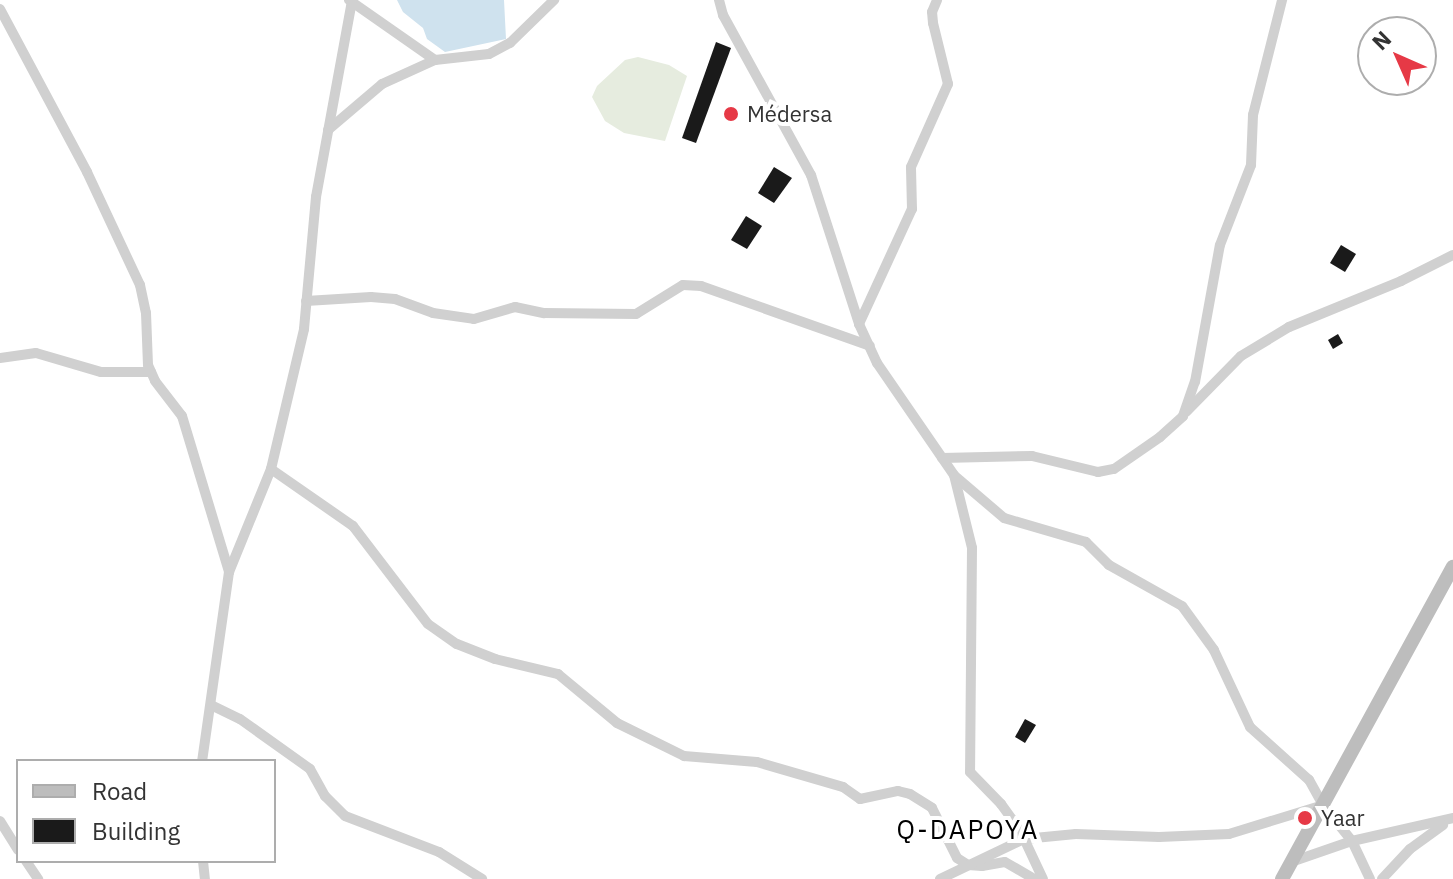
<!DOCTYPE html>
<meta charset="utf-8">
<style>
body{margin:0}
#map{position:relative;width:1453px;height:879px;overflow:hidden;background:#fff;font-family:"IBM Plex Sans",sans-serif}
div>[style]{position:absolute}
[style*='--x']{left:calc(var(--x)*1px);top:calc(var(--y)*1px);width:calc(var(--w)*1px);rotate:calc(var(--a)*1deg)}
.green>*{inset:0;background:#e6ecdf}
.water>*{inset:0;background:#cfe2ee}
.building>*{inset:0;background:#1a1a1a}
.street>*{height:10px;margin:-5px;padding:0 5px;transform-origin:5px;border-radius:5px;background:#d0d0d0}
.secondary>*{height:14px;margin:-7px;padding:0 7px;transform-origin:7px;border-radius:7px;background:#bdbdbd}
.dots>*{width:22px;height:22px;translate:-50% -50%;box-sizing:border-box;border:4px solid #fff;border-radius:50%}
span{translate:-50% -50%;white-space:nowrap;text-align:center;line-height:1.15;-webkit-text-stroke:8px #fff;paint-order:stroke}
.poi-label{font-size:22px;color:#333}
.left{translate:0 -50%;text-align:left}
.quarter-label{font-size:26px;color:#000;letter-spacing:2px}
.legend{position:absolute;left:16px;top:759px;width:260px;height:104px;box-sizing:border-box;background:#fff;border:2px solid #adadad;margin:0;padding:10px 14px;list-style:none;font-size:24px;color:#333}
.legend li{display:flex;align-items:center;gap:16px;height:40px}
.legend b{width:40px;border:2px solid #adadad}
.north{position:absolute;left:1357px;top:16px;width:80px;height:80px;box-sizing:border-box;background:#fff;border:2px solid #adadad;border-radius:50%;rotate:315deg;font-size:22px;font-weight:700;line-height:32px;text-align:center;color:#333}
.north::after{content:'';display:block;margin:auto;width:28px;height:36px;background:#e63946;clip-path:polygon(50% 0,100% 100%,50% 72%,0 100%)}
</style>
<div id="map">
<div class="green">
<i style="clip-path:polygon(638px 57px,669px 65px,687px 76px,665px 141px,624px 133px,605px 121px,592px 97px,597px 86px,625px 60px)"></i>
</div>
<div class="water">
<i style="clip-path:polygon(397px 0,504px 0,506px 39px,445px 52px,427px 39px,423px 28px,403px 12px)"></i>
</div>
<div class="building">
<i style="clip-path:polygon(716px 42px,731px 48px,696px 143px,682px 138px)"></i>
<i style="clip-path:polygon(774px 167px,792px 178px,774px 203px,758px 193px)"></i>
<i style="clip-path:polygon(746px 216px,762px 226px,747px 249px,731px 240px)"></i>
<i style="clip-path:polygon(1341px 245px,1356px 254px,1345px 272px,1330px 263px)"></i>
<i style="clip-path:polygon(1338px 334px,1343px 343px,1333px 349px,1328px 340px)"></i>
<i style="clip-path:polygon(1025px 719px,1036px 725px,1025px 743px,1015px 737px)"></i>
</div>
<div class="street">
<i style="--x:349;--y:0;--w:105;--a:34.9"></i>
<i style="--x:719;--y:0;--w:16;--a:75"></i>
<i style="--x:723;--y:15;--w:183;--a:61.2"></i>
<i style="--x:811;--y:175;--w:157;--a:72.1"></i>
<i style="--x:859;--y:324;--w:43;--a:65.2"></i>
<i style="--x:877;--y:363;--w:136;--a:55.5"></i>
<i style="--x:954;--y:475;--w:75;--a:76.1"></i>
<i style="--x:972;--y:548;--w:224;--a:90.5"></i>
<i style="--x:970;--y:772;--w:45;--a:45.9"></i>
<i style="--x:1001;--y:804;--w:32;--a:54"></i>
<i style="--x:1020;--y:830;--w:54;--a:64.9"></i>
<i style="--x:0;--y:9;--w:185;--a:61.9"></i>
<i style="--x:87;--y:172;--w:125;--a:64.9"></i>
<i style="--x:140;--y:285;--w:29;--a:78"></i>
<i style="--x:146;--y:313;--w:52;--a:87.8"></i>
<i style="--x:148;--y:365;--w:17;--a:66"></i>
<i style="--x:155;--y:381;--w:44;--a:52.4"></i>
<i style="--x:182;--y:416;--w:163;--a:73.2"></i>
<i style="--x:229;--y:572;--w:191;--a:98.1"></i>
<i style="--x:328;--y:130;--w:71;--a:-40.4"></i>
<i style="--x:382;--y:84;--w:58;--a:-24.4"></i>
<i style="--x:435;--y:60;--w:54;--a:-6.3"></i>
<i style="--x:489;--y:54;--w:24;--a:-28"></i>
<i style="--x:510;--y:43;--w:62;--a:-44.3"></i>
<i style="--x:306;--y:301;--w:65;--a:-3.5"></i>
<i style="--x:371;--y:297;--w:24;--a:5"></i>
<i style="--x:395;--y:299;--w:40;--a:20.2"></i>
<i style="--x:433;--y:313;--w:41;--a:8.3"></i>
<i style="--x:474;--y:319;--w:43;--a:-16.3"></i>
<i style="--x:515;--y:307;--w:30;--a:12"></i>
<i style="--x:544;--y:313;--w:92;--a:0.6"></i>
<i style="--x:636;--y:314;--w:55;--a:-31.7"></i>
<i style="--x:683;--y:285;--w:18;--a:3"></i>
<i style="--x:701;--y:286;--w:179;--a:19.5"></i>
<i style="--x:859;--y:324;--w:127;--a:-65.3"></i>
<i style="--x:912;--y:209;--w:42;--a:-91.4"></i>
<i style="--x:911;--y:167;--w:91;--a:-66"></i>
<i style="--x:948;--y:84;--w:63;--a:-103.8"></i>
<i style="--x:933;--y:23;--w:11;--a:-95"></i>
<i style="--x:932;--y:12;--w:13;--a:-67"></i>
<i style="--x:0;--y:358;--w:36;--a:-8"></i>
<i style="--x:36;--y:353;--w:68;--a:16.3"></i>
<i style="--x:101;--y:372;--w:50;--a:0"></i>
<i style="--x:1186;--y:412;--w:78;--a:-45.5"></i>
<i style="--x:1241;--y:356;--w:56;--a:-31.1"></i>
<i style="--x:1289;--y:327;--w:121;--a:-22.3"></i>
<i style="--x:1401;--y:281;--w:58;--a:-26.6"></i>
<i style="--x:942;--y:458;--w:90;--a:-1.3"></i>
<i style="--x:1032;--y:456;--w:68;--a:13.6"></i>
<i style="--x:1098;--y:472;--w:16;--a:-11"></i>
<i style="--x:1114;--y:469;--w:56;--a:-34.8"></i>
<i style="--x:1160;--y:437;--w:31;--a:-42"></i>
<i style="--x:1183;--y:416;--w:36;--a:-71"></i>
<i style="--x:1195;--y:382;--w:139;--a:-79.7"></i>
<i style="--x:1220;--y:245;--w:86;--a:-68.8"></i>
<i style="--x:1251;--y:165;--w:50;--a:-87.7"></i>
<i style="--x:1253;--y:115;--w:119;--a:-75.8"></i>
<i style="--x:271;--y:469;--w:100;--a:34.8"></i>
<i style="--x:353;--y:526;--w:123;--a:52.6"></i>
<i style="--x:428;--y:624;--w:35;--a:35"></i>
<i style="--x:457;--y:644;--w:41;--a:21.5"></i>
<i style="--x:495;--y:659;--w:65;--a:13.4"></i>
<i style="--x:558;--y:674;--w:77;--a:39.7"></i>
<i style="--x:617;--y:723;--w:75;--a:26.2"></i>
<i style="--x:684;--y:756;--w:73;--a:4.7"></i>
<i style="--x:757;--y:762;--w:90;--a:16.2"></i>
<i style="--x:843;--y:787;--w:21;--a:35"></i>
<i style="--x:860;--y:799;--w:39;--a:-12"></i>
<i style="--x:898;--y:791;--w:12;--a:14"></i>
<i style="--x:910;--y:794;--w:26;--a:32"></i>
<i style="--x:932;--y:808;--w:56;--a:63.4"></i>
<i style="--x:957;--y:858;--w:13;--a:32"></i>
<i style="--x:968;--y:865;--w:14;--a:4"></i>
<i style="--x:982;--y:866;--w:23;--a:-10"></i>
<i style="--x:1005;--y:862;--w:34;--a:30"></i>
<i style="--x:229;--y:572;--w:111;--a:-67.8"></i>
<i style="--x:271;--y:469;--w:144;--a:-76.7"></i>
<i style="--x:304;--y:329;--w:133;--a:-84.8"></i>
<i style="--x:316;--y:197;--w:200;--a:-79.6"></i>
<i style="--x:211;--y:705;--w:32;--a:26"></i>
<i style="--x:240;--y:719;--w:86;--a:35.5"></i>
<i style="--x:310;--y:769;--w:31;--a:61"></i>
<i style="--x:325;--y:796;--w:28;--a:45"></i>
<i style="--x:345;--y:816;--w:101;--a:21"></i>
<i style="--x:439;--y:852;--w:51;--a:32.1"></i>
<i style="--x:1323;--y:805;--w:46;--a:51.1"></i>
<i style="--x:1352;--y:841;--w:42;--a:64.7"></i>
<i style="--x:0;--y:821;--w:34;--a:58"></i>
<i style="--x:26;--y:861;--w:22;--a:56"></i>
<i style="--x:203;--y:861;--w:18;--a:84"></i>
<i style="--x:1291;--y:862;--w:65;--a:-19"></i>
<i style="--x:1352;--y:841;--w:104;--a:-12.8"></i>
<i style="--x:940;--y:879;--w:93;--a:-25.5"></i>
<i style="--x:1024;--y:839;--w:52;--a:-5.5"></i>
<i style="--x:1076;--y:834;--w:83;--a:2.1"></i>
<i style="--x:1159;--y:837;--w:70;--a:-2.5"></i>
<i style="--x:1229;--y:834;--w:98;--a:-17.1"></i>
<i style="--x:1323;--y:805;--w:29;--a:-119"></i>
<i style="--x:1309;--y:780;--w:79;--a:-138.1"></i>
<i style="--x:1250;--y:727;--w:85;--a:-115.1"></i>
<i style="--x:1214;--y:650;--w:54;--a:-126"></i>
<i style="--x:1182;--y:606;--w:84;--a:-150.7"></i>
<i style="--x:1109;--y:565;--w:33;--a:-135"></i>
<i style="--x:1086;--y:542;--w:85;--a:-163.7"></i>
<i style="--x:1004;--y:518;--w:63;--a:-139.5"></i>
<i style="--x:1382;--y:879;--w:41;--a:-47"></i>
<i style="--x:1410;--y:849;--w:41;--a:-36"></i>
</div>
<div class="secondary">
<i style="--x:1282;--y:879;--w:356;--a:-61.3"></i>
</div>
<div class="dots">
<i style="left:731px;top:114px;background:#e63946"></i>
<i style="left:1305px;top:818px;background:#e63946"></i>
</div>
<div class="poi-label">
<span class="left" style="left:747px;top:114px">Médersa</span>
<span class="left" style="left:1321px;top:818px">Yaar</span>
</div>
<div class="quarter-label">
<span style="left:968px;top:830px">Q-DAPOYA</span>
</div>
<ul class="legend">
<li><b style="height:10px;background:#bdbdbd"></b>Road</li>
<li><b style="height:22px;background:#1a1a1a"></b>Building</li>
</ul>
<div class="north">N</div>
</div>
